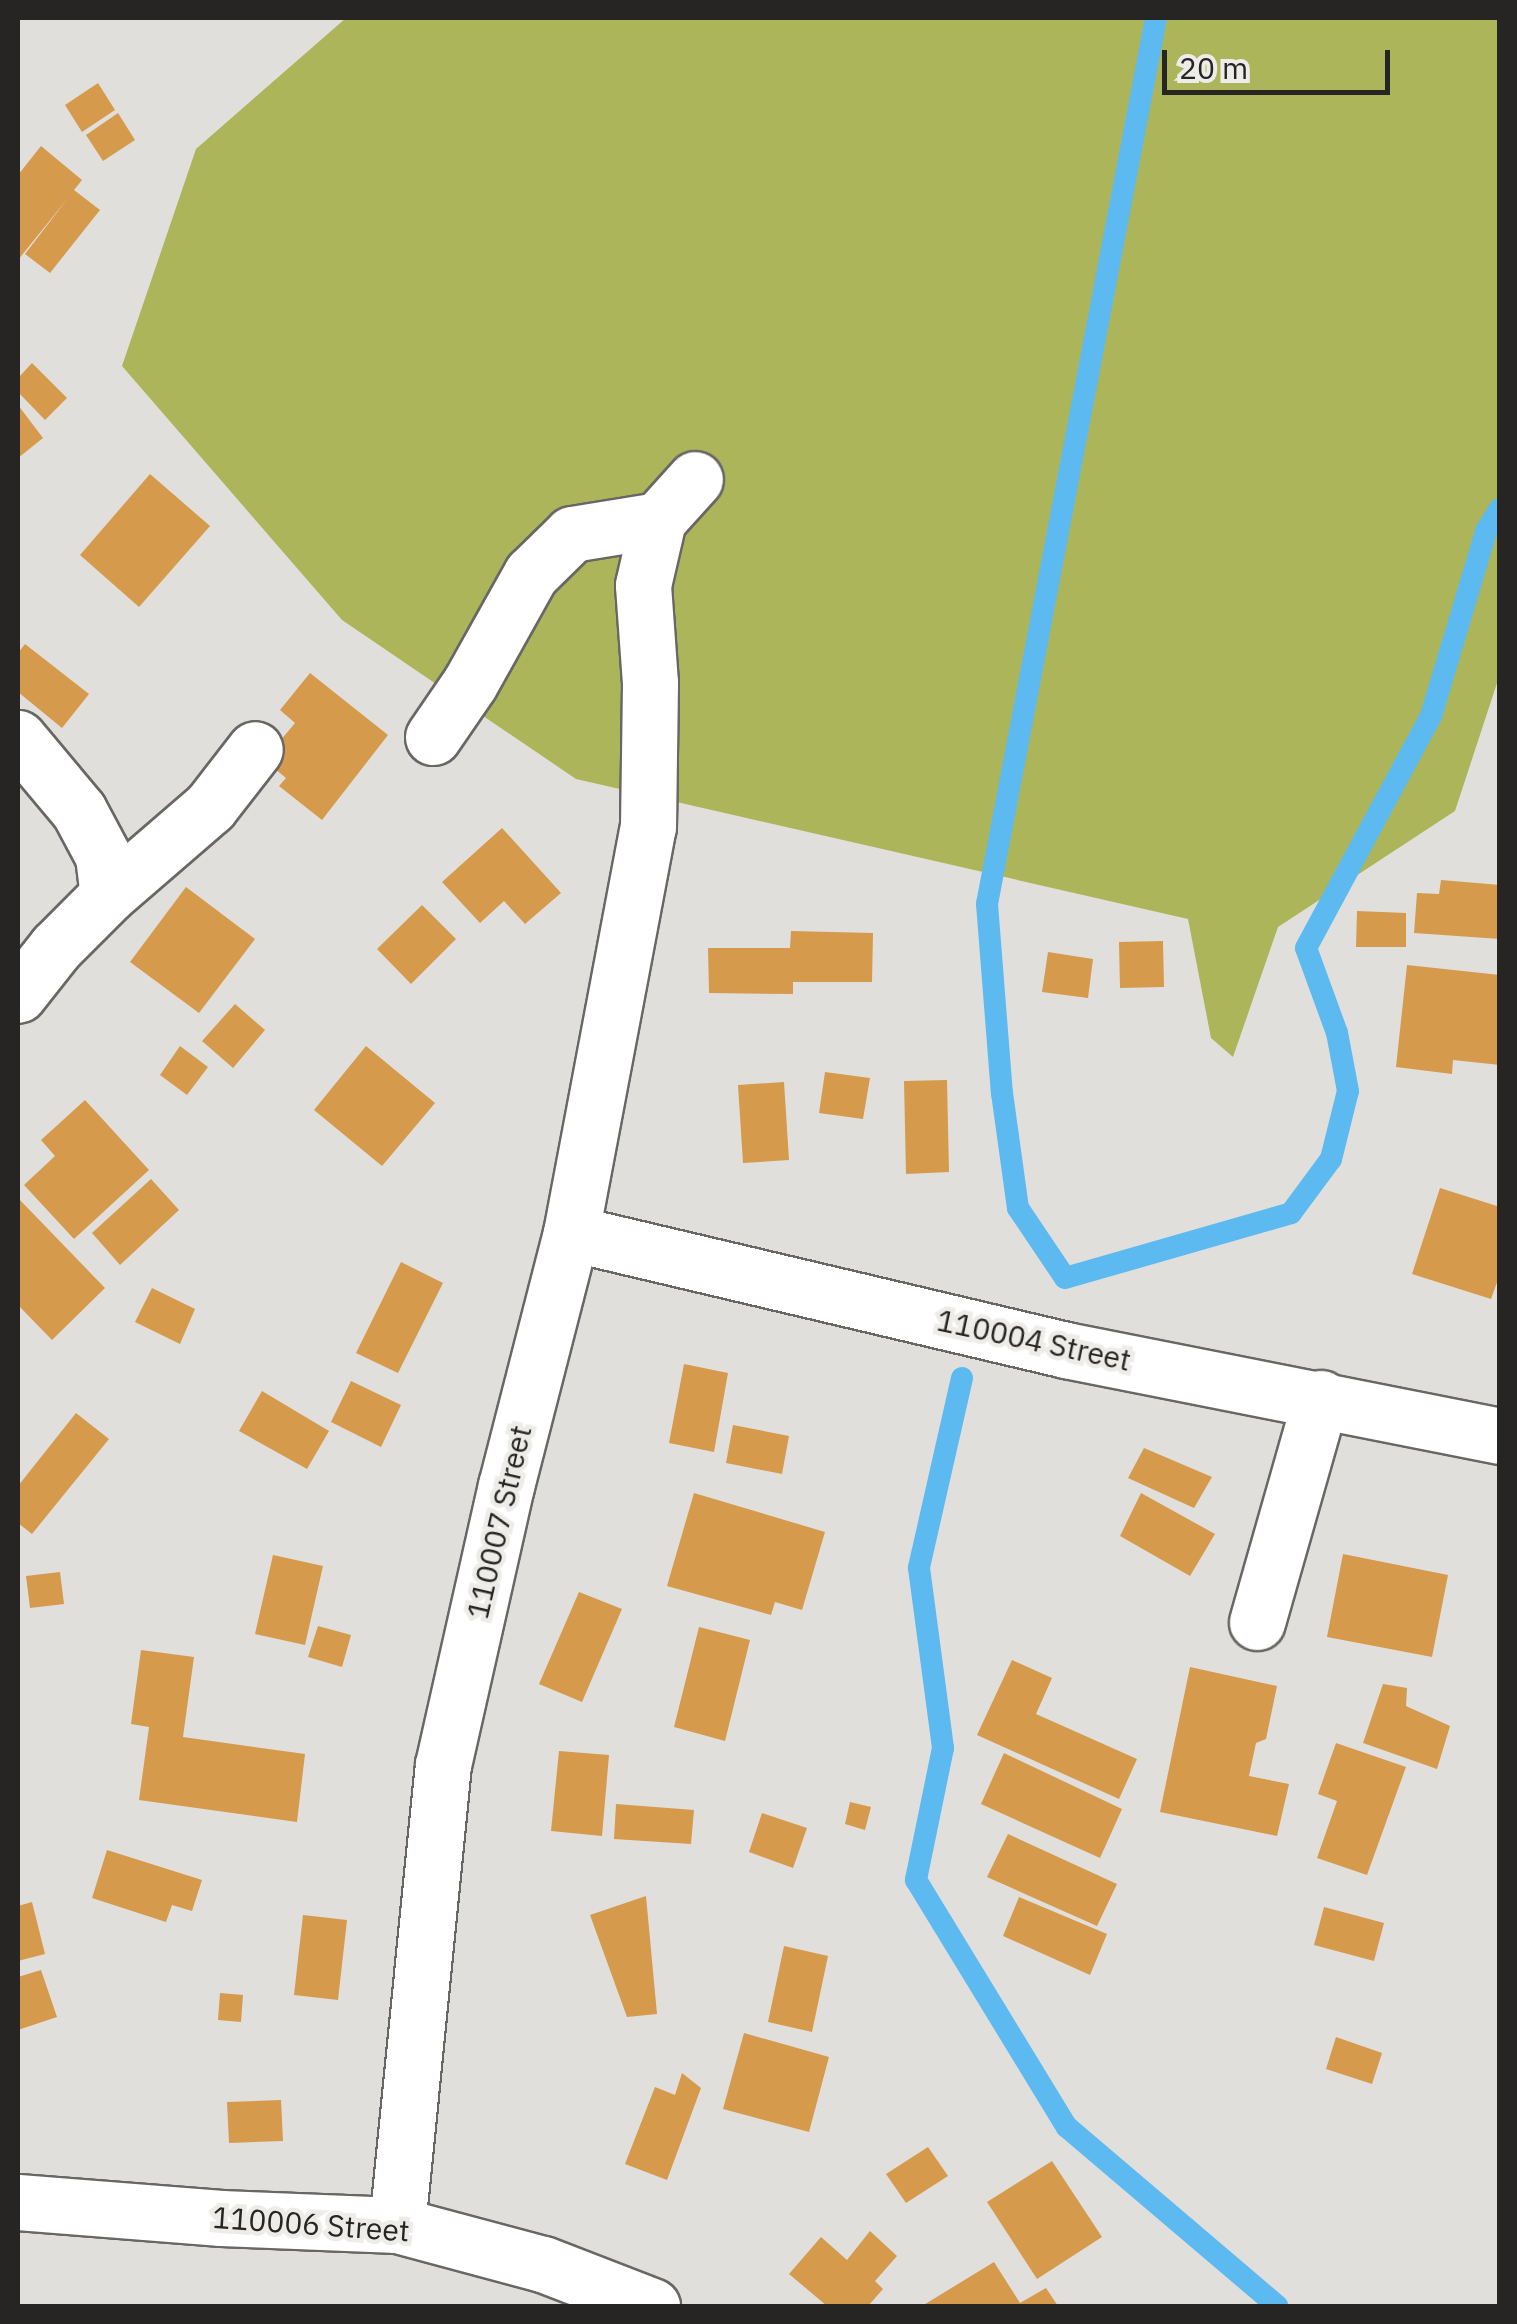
<!DOCTYPE html>
<style>
body{margin:0}
#map{position:relative;width:1517px;height:2324px;overflow:hidden;background:#e1dfdc;font-family:"IBM Plex Sans",sans-serif}
div>[style]{position:absolute}
[style*='--x']{left:calc(var(--x)*1px);top:calc(var(--y)*1px);width:calc(var(--w)*1px);rotate:calc(var(--a)*1deg)}
.green>*{inset:0;background:#adb55b}
.stream>*{height:22px;margin:-11px;padding:0 11px;transform-origin:11px;border-radius:11px;background:#5dbaf0}
.building>*{inset:0;background:#d59a4c}
.roads{filter:drop-shadow(2px 0 #696765) drop-shadow(-2px 0 #696765) drop-shadow(0 2px #696765) drop-shadow(0 -2px #696765)}
.minor>*{height:55px;margin:-27.5px;padding:0 27.5px;transform-origin:27.5px;border-radius:27.5px;background:#fff}
span{translate:-50% -50%;white-space:nowrap;text-align:center;line-height:1.15;-webkit-text-stroke:9px #eeece9;paint-order:stroke}
.street-label{font-size:30px;color:#262524}
.frame{position:absolute;inset:0;border:20px solid #262524;pointer-events:none}
.scale{position:absolute;left:1162px;top:50px;width:228px;height:45px;box-sizing:border-box;border:5px solid #262524;border-top:0;padding-left:12px;font-size:30px;line-height:35px;white-space:nowrap;color:#262524;-webkit-text-stroke:8px #eeece9;paint-order:stroke}
</style>
<div id="map">
<div class="green">
<i style="clip-path:polygon(346px 18px,1499px 18px,1499px 677px,1455px 811px,1278px 927px,1233px 1057px,1211px 1038px,1188px 919px,576px 779px,342px 620px,122px 366px,196px 149px)"></i>
</div>
<div class="stream">
<i style="--x:1156;--y:18;--w:902;--a:100.8"></i>
<i style="--x:987;--y:904;--w:190;--a:85.5"></i>
<i style="--x:1002;--y:1093;--w:116;--a:82.1"></i>
<i style="--x:1018;--y:1208;--w:84;--a:56.1"></i>
<i style="--x:1065;--y:1278;--w:235;--a:-16"></i>
<i style="--x:1291;--y:1213;--w:67;--a:-53.5"></i>
<i style="--x:1331;--y:1159;--w:70;--a:-76"></i>
<i style="--x:1348;--y:1091;--w:59;--a:-100.7"></i>
<i style="--x:1337;--y:1033;--w:90;--a:-110"></i>
<i style="--x:1306;--y:948;--w:264;--a:-61.7"></i>
<i style="--x:1431;--y:716;--w:193;--a:-73.4"></i>
<i style="--x:1486;--y:531;--w:26;--a:-58"></i>
<i style="--x:962;--y:1378;--w:195;--a:102.8"></i>
<i style="--x:919;--y:1568;--w:182;--a:82.4"></i>
<i style="--x:943;--y:1748;--w:135;--a:101.6"></i>
<i style="--x:916;--y:1880;--w:289;--a:58.6"></i>
<i style="--x:1067;--y:2127;--w:276;--a:40.4"></i>
</div>
<div class="building">
<i style="clip-path:polygon(98px 83px,115px 110px,82px 132px,65px 105px)"></i>
<i style="clip-path:polygon(118px 113px,135px 140px,103px 161px,86px 135px)"></i>
<i style="clip-path:polygon(41px 146px,82px 180px,74px 190px,100px 210px,50px 273px,25px 254px,68px 198px,18px 260px,18px 175px)"></i>
<i style="clip-path:polygon(32px 363px,67px 398px,45px 420px,18px 392px,18px 378px)"></i>
<i style="clip-path:polygon(18px 405px,43px 438px,18px 458px)"></i>
<i style="clip-path:polygon(150px 474px,210px 526px,139px 607px,80px 555px)"></i>
<i style="clip-path:polygon(25px 644px,89px 694px,62px 728px,18px 692px,18px 653px)"></i>
<i style="clip-path:polygon(310px 673px,388px 735px,322px 820px,279px 786px,286px 778px,264px 760px,295px 723px,280px 710px)"></i>
<i style="clip-path:polygon(502px 828px,561px 893px,525px 924px,504px 901px,480px 923px,442px 882px)"></i>
<i style="clip-path:polygon(1441px 880px,1500px 885px,1500px 939px,1414px 933px,1417px 893px,1439px 894px)"></i>
<i style="clip-path:polygon(186px 887px,255px 939px,199px 1013px,130px 962px)"></i>
<i style="clip-path:polygon(422px 905px,456px 939px,411px 984px,377px 949px)"></i>
<i style="clip-path:polygon(1357px 911px,1406px 913px,1406px 947px,1356px 947px)"></i>
<i style="clip-path:polygon(791px 931px,873px 933px,872px 982px,793px 982px,793px 994px,709px 993px,708px 948px,790px 948px)"></i>
<i style="clip-path:polygon(1163px 941px,1164px 987px,1120px 988px,1119px 942px)"></i>
<i style="clip-path:polygon(1048px 952px,1093px 959px,1088px 998px,1042px 992px)"></i>
<i style="clip-path:polygon(1407px 965px,1500px 975px,1500px 1065px,1453px 1060px,1452px 1074px,1396px 1067px)"></i>
<i style="clip-path:polygon(235px 1004px,265px 1030px,233px 1068px,202px 1041px)"></i>
<i style="clip-path:polygon(180px 1046px,208px 1067px,187px 1095px,160px 1075px)"></i>
<i style="clip-path:polygon(366px 1046px,435px 1103px,382px 1166px,314px 1110px)"></i>
<i style="clip-path:polygon(825px 1072px,870px 1078px,863px 1119px,819px 1113px)"></i>
<i style="clip-path:polygon(947px 1080px,949px 1172px,906px 1174px,904px 1081px)"></i>
<i style="clip-path:polygon(784px 1082px,789px 1160px,743px 1163px,738px 1085px)"></i>
<i style="clip-path:polygon(85px 1100px,149px 1170px,74px 1239px,24px 1185px,55px 1156px,41px 1140px)"></i>
<i style="clip-path:polygon(151px 1179px,179px 1210px,120px 1265px,92px 1233px)"></i>
<i style="clip-path:polygon(1440px 1188px,1500px 1207px,1500px 1274px,1491px 1299px,1412px 1274px)"></i>
<i style="clip-path:polygon(18px 1198px,105px 1288px,52px 1340px,18px 1305px)"></i>
<i style="clip-path:polygon(401px 1262px,443px 1283px,398px 1373px,356px 1353px)"></i>
<i style="clip-path:polygon(152px 1288px,195px 1309px,180px 1344px,135px 1322px)"></i>
<i style="clip-path:polygon(684px 1364px,728px 1373px,714px 1452px,669px 1443px)"></i>
<i style="clip-path:polygon(351px 1381px,401px 1405px,381px 1447px,331px 1422px)"></i>
<i style="clip-path:polygon(262px 1391px,329px 1431px,307px 1469px,239px 1431px)"></i>
<i style="clip-path:polygon(76px 1413px,109px 1439px,32px 1534px,18px 1523px,18px 1486px)"></i>
<i style="clip-path:polygon(733px 1425px,789px 1436px,782px 1474px,726px 1463px)"></i>
<i style="clip-path:polygon(1144px 1448px,1212px 1477px,1194px 1508px,1128px 1478px)"></i>
<i style="clip-path:polygon(694px 1493px,825px 1532px,802px 1610px,775px 1602px,771px 1615px,667px 1586px)"></i>
<i style="clip-path:polygon(1141px 1493px,1215px 1534px,1190px 1576px,1120px 1536px)"></i>
<i style="clip-path:polygon(1343px 1554px,1448px 1575px,1432px 1657px,1327px 1637px)"></i>
<i style="clip-path:polygon(273px 1555px,323px 1566px,305px 1645px,255px 1634px)"></i>
<i style="clip-path:polygon(60px 1572px,64px 1604px,30px 1608px,26px 1576px)"></i>
<i style="clip-path:polygon(579px 1592px,622px 1609px,582px 1702px,539px 1684px)"></i>
<i style="clip-path:polygon(318px 1626px,351px 1635px,342px 1667px,308px 1657px)"></i>
<i style="clip-path:polygon(699px 1627px,750px 1640px,725px 1741px,674px 1727px)"></i>
<i style="clip-path:polygon(141px 1650px,194px 1657px,183px 1737px,305px 1754px,297px 1822px,139px 1800px,149px 1727px,131px 1724px)"></i>
<i style="clip-path:polygon(1012px 1660px,1052px 1678px,1036px 1714px,1137px 1759px,1119px 1799px,977px 1735px)"></i>
<i style="clip-path:polygon(1190px 1667px,1277px 1686px,1266px 1739px,1256px 1743px,1249px 1776px,1289px 1784px,1277px 1836px,1160px 1812px)"></i>
<i style="clip-path:polygon(1383px 1684px,1407px 1688px,1406px 1706px,1450px 1726px,1437px 1769px,1363px 1743px)"></i>
<i style="clip-path:polygon(1336px 1743px,1406px 1767px,1367px 1875px,1317px 1858px,1337px 1801px,1318px 1794px)"></i>
<i style="clip-path:polygon(559px 1751px,609px 1755px,602px 1836px,551px 1831px)"></i>
<i style="clip-path:polygon(1004px 1753px,1122px 1809px,1100px 1858px,981px 1804px)"></i>
<i style="clip-path:polygon(850px 1802px,871px 1807px,865px 1830px,845px 1824px)"></i>
<i style="clip-path:polygon(616px 1804px,694px 1810px,691px 1844px,614px 1839px)"></i>
<i style="clip-path:polygon(762px 1813px,807px 1828px,793px 1868px,749px 1852px)"></i>
<i style="clip-path:polygon(1008px 1834px,1117px 1884px,1097px 1926px,987px 1877px)"></i>
<i style="clip-path:polygon(107px 1850px,202px 1880px,192px 1911px,172px 1905px,166px 1922px,92px 1898px)"></i>
<i style="clip-path:polygon(646px 1896px,657px 2014px,627px 2017px,590px 1915px)"></i>
<i style="clip-path:polygon(1019px 1897px,1107px 1934px,1090px 1975px,1003px 1936px)"></i>
<i style="clip-path:polygon(32px 1902px,45px 1954px,18px 1961px,18px 1906px)"></i>
<i style="clip-path:polygon(1324px 1907px,1384px 1923px,1374px 1961px,1314px 1945px)"></i>
<i style="clip-path:polygon(303px 1915px,347px 1920px,338px 2000px,294px 1995px)"></i>
<i style="clip-path:polygon(784px 1946px,828px 1956px,812px 2032px,768px 2022px)"></i>
<i style="clip-path:polygon(41px 1970px,57px 2017px,18px 2030px,18px 1977px)"></i>
<i style="clip-path:polygon(220px 1993px,243px 1995px,241px 2022px,218px 2020px)"></i>
<i style="clip-path:polygon(744px 2033px,829px 2057px,809px 2132px,723px 2109px)"></i>
<i style="clip-path:polygon(1336px 2037px,1382px 2053px,1372px 2084px,1326px 2069px)"></i>
<i style="clip-path:polygon(682px 2073px,701px 2088px,667px 2180px,625px 2164px,655px 2087px,675px 2095px)"></i>
<i style="clip-path:polygon(281px 2100px,283px 2141px,229px 2143px,227px 2102px)"></i>
<i style="clip-path:polygon(928px 2147px,948px 2176px,906px 2203px,886px 2174px)"></i>
<i style="clip-path:polygon(1052px 2161px,1102px 2237px,1037px 2279px,987px 2202px)"></i>
<i style="clip-path:polygon(870px 2231px,897px 2256px,875px 2281px,883px 2289px,868px 2306px,827px 2306px,789px 2274px,821px 2237px,847px 2260px)"></i>
<i style="clip-path:polygon(994px 2262px,1020px 2303px,1046px 2288px,1058px 2306px,922px 2306px)"></i>
</div>
<div class="roads">
<div class="minor">
<i style="--x:433;--y:737;--w:65;--a:-55.6"></i>
<i style="--x:470;--y:683;--w:125;--a:-60.8"></i>
<i style="--x:531;--y:574;--w:57;--a:-44.3"></i>
<i style="--x:572;--y:534;--w:87;--a:-9.2"></i>
<i style="--x:18;--y:738;--w:95;--a:50.1"></i>
<i style="--x:79;--y:811;--w:51;--a:61.9"></i>
<i style="--x:103;--y:856;--w:39;--a:83"></i>
<i style="--x:108;--y:895;--w:74;--a:135"></i>
<i style="--x:56;--y:947;--w:61;--a:128.4"></i>
<i style="--x:108;--y:895;--w:135;--a:-40.8"></i>
<i style="--x:210;--y:807;--w:73;--a:-52.2"></i>
<i style="--x:571;--y:1233;--w:509;--a:13.3"></i>
<i style="--x:1066;--y:1350;--w:442;--a:11.2"></i>
<i style="--x:1257;--y:1622;--w:233;--a:-74.1"></i>
<i style="--x:18;--y:2202;--w:204;--a:4.5"></i>
<i style="--x:221;--y:2218;--w:176;--a:2.3"></i>
<i style="--x:397;--y:2225;--w:151;--a:15"></i>
<i style="--x:543;--y:2264;--w:117;--a:21.1"></i>
<i style="--x:397;--y:2225;--w:462;--a:-84.3"></i>
<i style="--x:443;--y:1765;--w:286;--a:-77.3"></i>
<i style="--x:506;--y:1486;--w:261;--a:-75.6"></i>
<i style="--x:571;--y:1233;--w:413;--a:-79.3"></i>
<i style="--x:648;--y:827;--w:144;--a:-89.2"></i>
<i style="--x:650;--y:683;--w:98;--a:-94.1"></i>
<i style="--x:643;--y:585;--w:67;--a:-77"></i>
<i style="--x:658;--y:520;--w:55;--a:-47.9"></i>
</div>
</div>
<div class="street-label">
<span style="left:1034px;top:1340px;rotate:12deg">110004 Street</span>
<span style="left:499px;top:1522px;rotate:-77deg">110007 Street</span>
<span style="left:311px;top:2224px;rotate:4deg">110006 Street</span>
</div>
<div class="frame"></div>
<div class="scale">20 m</div>
</div>
